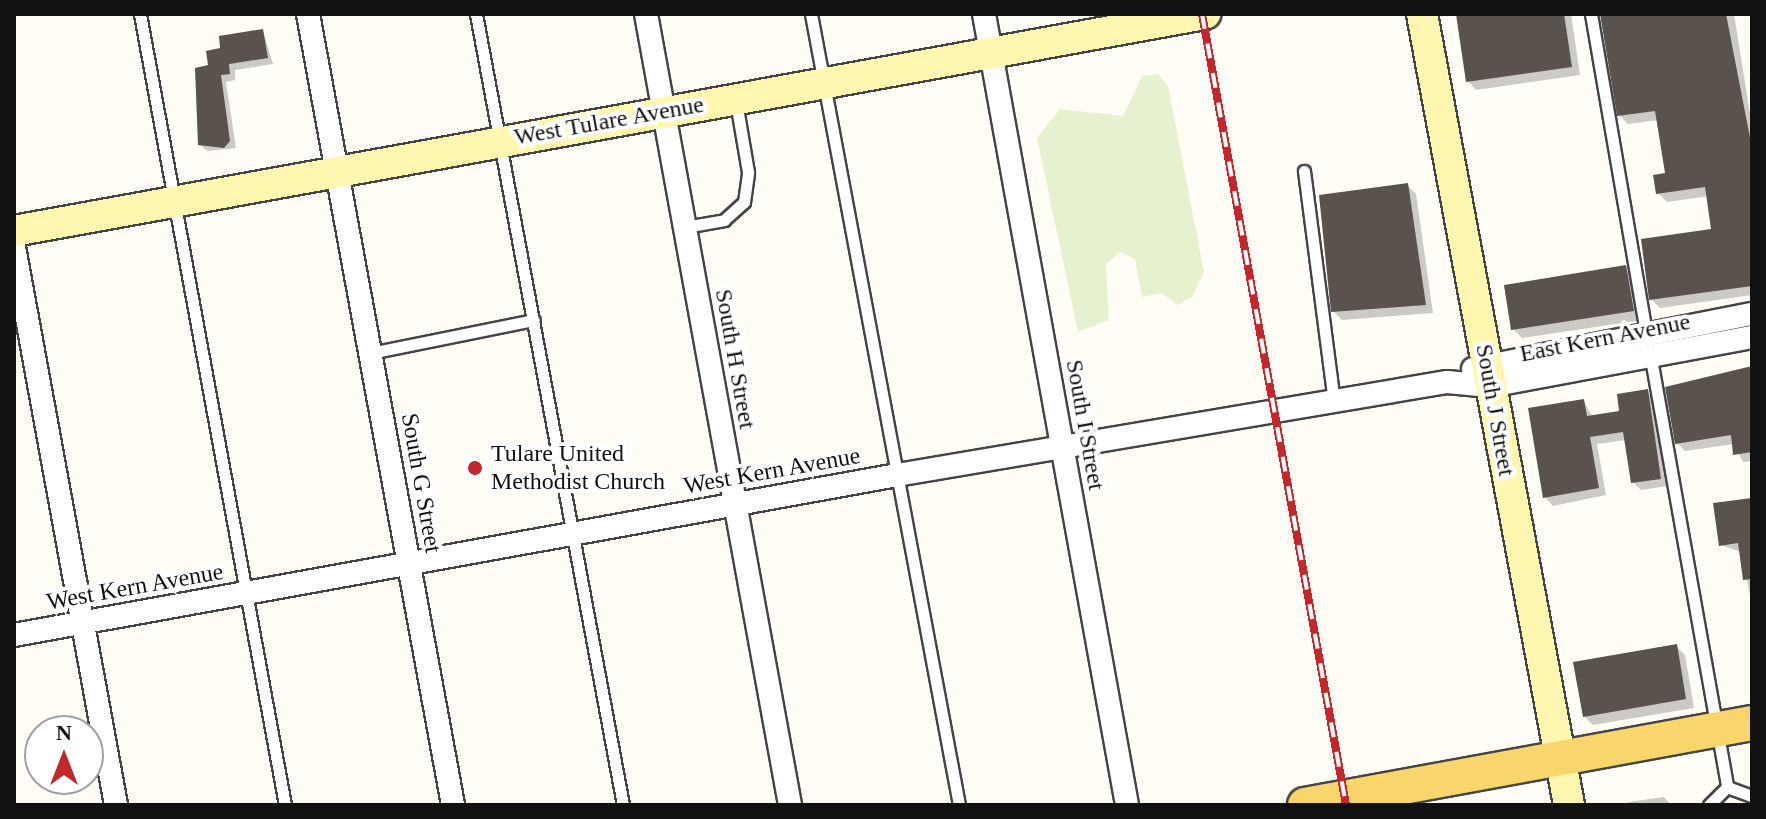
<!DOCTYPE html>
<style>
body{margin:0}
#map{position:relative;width:1766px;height:819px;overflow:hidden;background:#fffdf5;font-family:Georgia,serif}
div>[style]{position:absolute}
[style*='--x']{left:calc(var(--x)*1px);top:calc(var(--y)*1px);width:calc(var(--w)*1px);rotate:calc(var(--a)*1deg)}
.pitch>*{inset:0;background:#e6f2cf}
.shadow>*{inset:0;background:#0003}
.building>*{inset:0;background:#5a524d}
.roads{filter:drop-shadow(2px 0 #444) drop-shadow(-2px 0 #444) drop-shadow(0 2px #444) drop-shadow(0 -2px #444)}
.service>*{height:11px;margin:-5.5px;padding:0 5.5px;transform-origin:5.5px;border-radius:5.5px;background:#fff}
.minor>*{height:22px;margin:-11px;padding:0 11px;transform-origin:11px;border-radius:11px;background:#fff}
.secondary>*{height:30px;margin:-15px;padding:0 15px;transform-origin:15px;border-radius:15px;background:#fff6b0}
.primary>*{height:34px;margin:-17px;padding:0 17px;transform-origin:17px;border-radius:17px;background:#f9d66b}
.rail>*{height:8px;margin-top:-4px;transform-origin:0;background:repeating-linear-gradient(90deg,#fff 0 15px,#c4262e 0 30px);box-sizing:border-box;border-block:2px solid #c4262e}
.dots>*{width:22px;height:22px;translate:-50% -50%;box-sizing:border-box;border:4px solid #fff;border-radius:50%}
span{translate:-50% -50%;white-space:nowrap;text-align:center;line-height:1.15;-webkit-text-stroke:8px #fff;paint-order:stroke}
.street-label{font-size:24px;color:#111}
.poi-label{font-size:24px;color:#111}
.left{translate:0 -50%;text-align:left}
.frame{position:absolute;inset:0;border:16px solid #111;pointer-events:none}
.north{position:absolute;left:24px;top:715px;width:80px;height:80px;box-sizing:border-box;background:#fff;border:2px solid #a0a0a0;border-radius:50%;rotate:0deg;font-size:22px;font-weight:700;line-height:32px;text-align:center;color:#111}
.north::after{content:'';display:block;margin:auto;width:28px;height:36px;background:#c4262e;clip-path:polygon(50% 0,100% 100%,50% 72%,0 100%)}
</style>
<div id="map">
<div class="pitch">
<i style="clip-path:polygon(1158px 74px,1168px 86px,1204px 272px,1192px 297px,1178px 305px,1161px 293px,1142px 297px,1135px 259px,1120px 252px,1106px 264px,1109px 320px,1078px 332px,1037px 138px,1060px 109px,1123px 116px,1142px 76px)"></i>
</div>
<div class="shadow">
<i style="clip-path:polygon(1458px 14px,1571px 14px,1580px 75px,1476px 90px,1468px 81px)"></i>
<i style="clip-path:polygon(1602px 14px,1734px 14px,1752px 126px,1752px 295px,1660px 308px,1651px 299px,1713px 230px,1709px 196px,1667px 202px,1658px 193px,1667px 175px,1659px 120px,1628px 124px,1619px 115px)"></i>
<i style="clip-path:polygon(263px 31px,273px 64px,235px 70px,235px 80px,226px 82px,236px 148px,207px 151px,200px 145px,210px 67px,222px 50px)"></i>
<i style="clip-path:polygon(1407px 185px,1416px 194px,1433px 313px,1342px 320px,1333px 311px)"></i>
<i style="clip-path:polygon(1625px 268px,1634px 276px,1642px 320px,1522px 338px,1513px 329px)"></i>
<i style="clip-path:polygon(1752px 370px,1752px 461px,1743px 462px,1734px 444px,1685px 451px,1677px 443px)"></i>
<i style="clip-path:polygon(1647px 392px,1655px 400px,1668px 486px,1641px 490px,1633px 482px,1626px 440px,1597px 444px,1606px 495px,1553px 506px,1545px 497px,1583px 401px,1593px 417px,1622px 413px)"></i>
<i style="clip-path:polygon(1752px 500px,1752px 605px,1741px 552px,1721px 545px)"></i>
<i style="clip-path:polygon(1676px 646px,1685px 655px,1694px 708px,1593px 725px,1584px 716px)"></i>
<i style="clip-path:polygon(1664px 797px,1671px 805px,1629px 805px,1628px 802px)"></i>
</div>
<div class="building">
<i style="clip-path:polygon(1456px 14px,1564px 14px,1572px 67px,1466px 82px)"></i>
<i style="clip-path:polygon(1600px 14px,1726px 14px,1752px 148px,1752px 286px,1649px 300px,1641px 239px,1711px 229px,1705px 187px,1656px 194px,1653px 175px,1665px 173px,1655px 111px,1617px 116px)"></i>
<i style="clip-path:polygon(263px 29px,268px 58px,229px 64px,230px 74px,221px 75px,230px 141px,224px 148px,198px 145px,195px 68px,208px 65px,206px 51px,220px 48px,219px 36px)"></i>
<i style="clip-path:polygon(1408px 183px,1426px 305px,1331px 312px,1319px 195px)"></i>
<i style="clip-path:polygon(1626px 265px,1634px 311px,1511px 330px,1504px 285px)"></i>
<i style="clip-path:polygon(1752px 366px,1752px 452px,1733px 455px,1731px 435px,1675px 444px,1665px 387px)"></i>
<i style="clip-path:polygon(1648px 389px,1661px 479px,1631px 483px,1623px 432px,1590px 437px,1599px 488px,1543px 498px,1528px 408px,1584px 399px,1587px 416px,1619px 411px,1617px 394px)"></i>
<i style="clip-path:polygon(1752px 498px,1752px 579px,1743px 580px,1738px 543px,1719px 546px,1713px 503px)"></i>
<i style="clip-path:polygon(1677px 644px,1686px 699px,1583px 717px,1573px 662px)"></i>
</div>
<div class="roads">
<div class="service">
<i style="--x:140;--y:14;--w:804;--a:79.61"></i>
<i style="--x:476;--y:14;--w:805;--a:79.47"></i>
<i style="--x:811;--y:14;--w:805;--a:79.4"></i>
<i style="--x:1591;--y:14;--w:328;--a:80.2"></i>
<i style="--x:1304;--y:171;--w:232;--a:82.6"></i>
<i style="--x:685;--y:227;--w:40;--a:-10"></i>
<i style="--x:724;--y:220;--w:27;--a:-42"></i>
<i style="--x:744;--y:202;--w:30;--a:-82"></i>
<i style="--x:748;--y:172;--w:71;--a:-99.7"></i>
<i style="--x:370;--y:353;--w:167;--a:-11.4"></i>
<i style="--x:1650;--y:353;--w:441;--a:79.9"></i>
<i style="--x:1727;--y:787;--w:27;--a:20"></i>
<i style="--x:1709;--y:805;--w:25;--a:-45"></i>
</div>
<div class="minor">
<i style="--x:308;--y:14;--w:804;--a:79.61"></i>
<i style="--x:646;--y:14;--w:804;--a:79.68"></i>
<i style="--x:984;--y:14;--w:804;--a:79.75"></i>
<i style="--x:14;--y:247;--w:567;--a:79.64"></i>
<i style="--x:1473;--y:369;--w:284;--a:-11.2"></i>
<i style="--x:14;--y:635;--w:897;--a:-10.27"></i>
<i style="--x:897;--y:475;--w:558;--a:-9.6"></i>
<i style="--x:1447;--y:382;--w:43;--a:5.3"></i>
<i style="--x:1490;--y:386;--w:267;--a:-10.6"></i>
</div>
<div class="secondary">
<i style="--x:1422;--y:14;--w:805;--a:79.47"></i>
<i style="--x:14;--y:231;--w:1211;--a:-10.33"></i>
</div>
<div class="primary">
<i style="--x:1305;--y:805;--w:454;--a:-10.4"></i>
</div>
</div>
<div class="rail">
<i style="--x:1202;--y:14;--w:804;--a:79.68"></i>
</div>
<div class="dots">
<i style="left:475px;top:468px;background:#c4262e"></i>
</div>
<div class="street-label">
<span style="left:609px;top:121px;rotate:-10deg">West Tulare Avenue</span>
<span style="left:1605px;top:338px;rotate:-11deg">East Kern Avenue</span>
<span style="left:735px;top:359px;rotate:80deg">South H Street</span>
<span style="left:1495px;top:410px;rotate:80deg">South J Street</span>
<span style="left:1085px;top:425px;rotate:80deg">South I Street</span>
<span style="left:772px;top:471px;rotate:-10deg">West Kern Avenue</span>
<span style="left:421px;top:483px;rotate:80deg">South G Street</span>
<span style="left:135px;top:587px;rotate:-10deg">West Kern Avenue</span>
</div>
<div class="poi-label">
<span class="left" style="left:491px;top:468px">Tulare United<br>Methodist Church</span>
</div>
<div class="frame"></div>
<div class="north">N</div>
</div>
